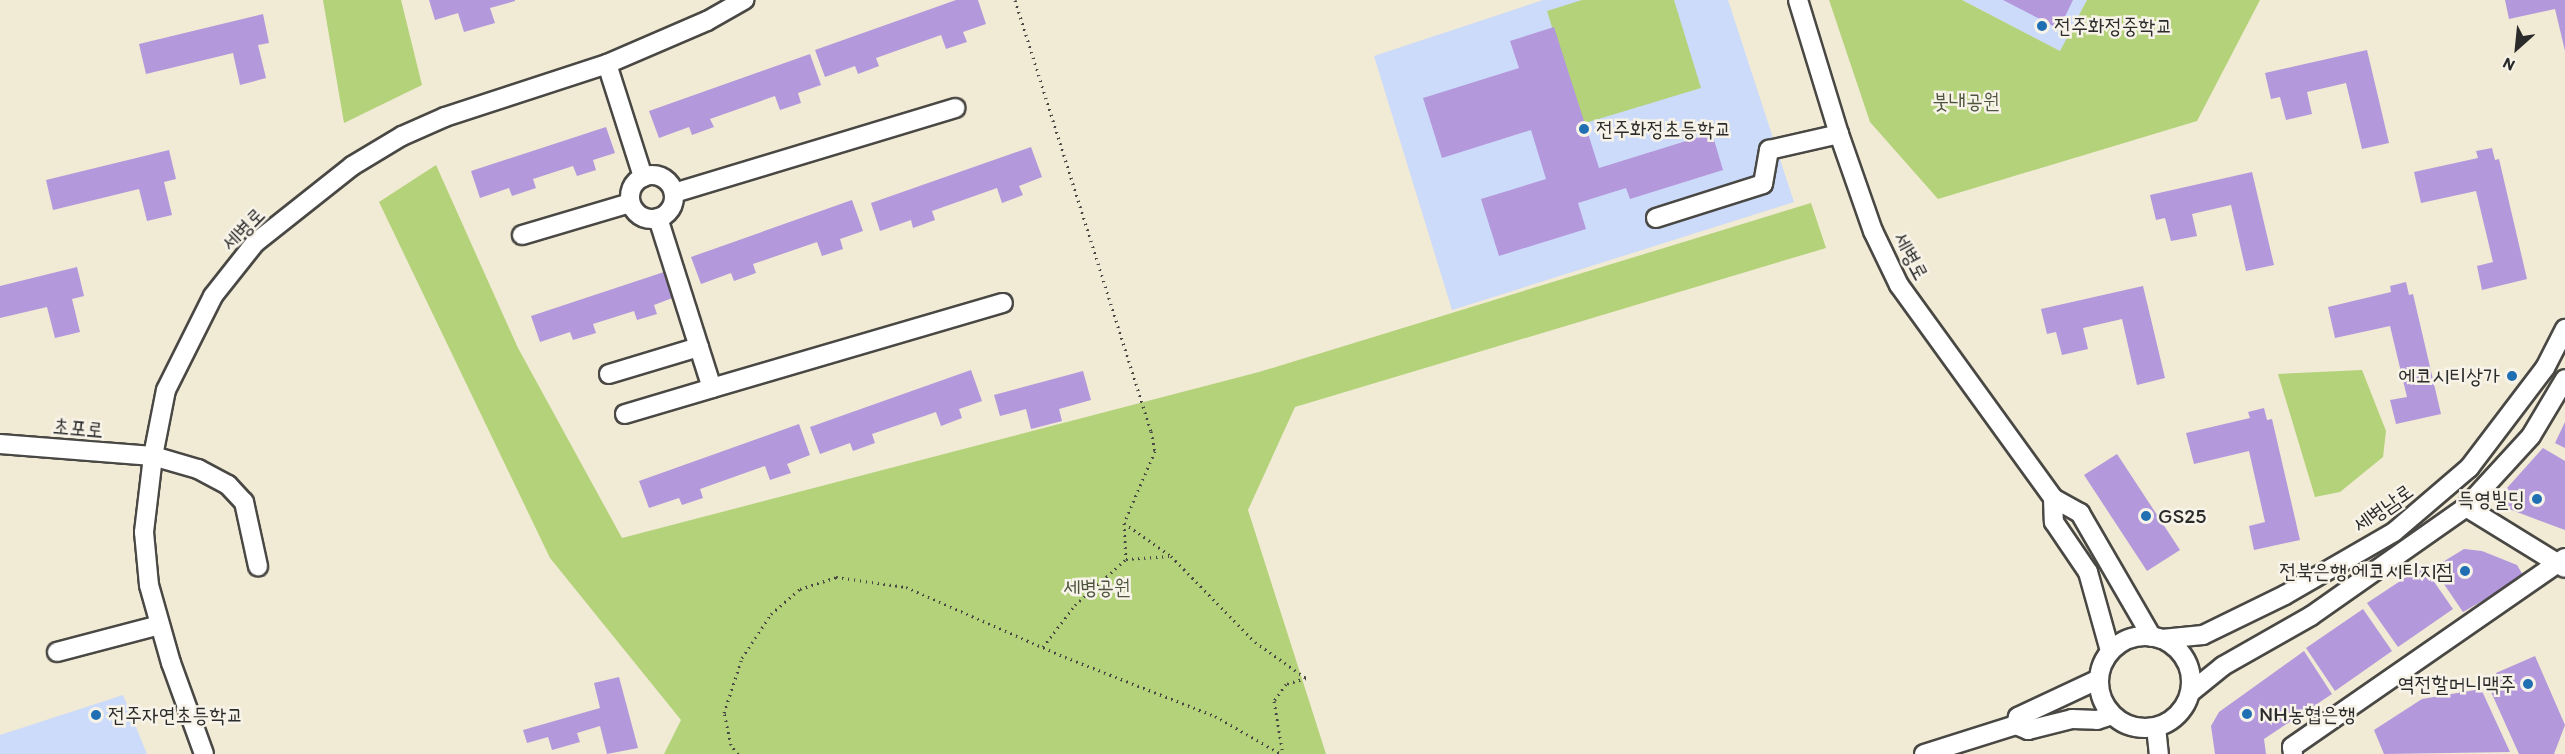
<!DOCTYPE html>
<meta charset="utf-8">
<style>
body{margin:0}
#map{position:relative;width:2565px;height:754px;overflow:hidden;background:#f1ead4;font-family:Itim,"Poor Story",sans-serif}
div>[style]{position:absolute}
[style*='--x']{left:calc(var(--x)*1px);top:calc(var(--y)*1px);width:calc(var(--w)*1px);rotate:calc(var(--a)*1deg)}
.built>*{inset:0;background:#cddbfa}
.green>*{inset:0;background:#b3d27a}
.building>*{inset:0;background:#b398dc}
.path>*{height:3px;margin-top:-1.5px;transform-origin:0;background:repeating-linear-gradient(90deg,#494844 0 1.5px,transparent 0 6px)}
.roads{filter:drop-shadow(2px 0 #494844) drop-shadow(-2px 0 #494844) drop-shadow(0 2px #494844) drop-shadow(0 -2px #494844)}
.minor>*{height:18px;margin:-9px;padding:0 9px;transform-origin:9px;border-radius:9px;background:#fff}
.minor>.ring{margin:-9px;padding:0;box-sizing:content-box;background:none;border:18px solid #fff;border-radius:50%}
.dots>*{width:16px;height:16px;translate:-50% -50%;box-sizing:border-box;border:3px solid #f7f3e8;border-radius:50%}
span{translate:-50% -50%;white-space:nowrap;text-align:center;line-height:1.15;-webkit-text-stroke:5px #f7f3e8;paint-order:stroke}
.poi-label{font-size:21px;color:#2b2b2b}
.left{translate:0 -50%;text-align:left}
.right{translate:-100% -50%;text-align:right}
.park-label{font-size:21px;color:#4d553f}
.street-label{font-size:21px;color:#2b2b2b}
.north{position:absolute;left:2487px;top:18px;width:60px;height:60px;-webkit-text-stroke:4px #f7f3e8;paint-order:stroke;rotate:207deg;font-size:16px;font-weight:700;line-height:24px;text-align:center;color:#2b2b2b}
.north::after{content:'';display:block;margin:auto;width:21px;height:27px;background:#2b2b2b;clip-path:polygon(50% 0,100% 100%,50% 72%,0 100%)}
</style>
<div id="map">
<div class="built">
<i style="clip-path:polygon(1543px 0,1728px 0,1794px 202px,1452px 310px,1374px 56px)"></i>
<i style="clip-path:polygon(1962px 0,2087px 0,2061px 52px)"></i>
<i style="clip-path:polygon(123px 695px,147px 754px,0 754px,0 735px)"></i>
</div>
<div class="green">
<i style="clip-path:polygon(323px 0,401px 0,422px 85px,344px 123px)"></i>
<i style="clip-path:polygon(1582px 0,1674px 0,1701px 88px,1582px 124px,1547px 11px)"></i>
<i style="clip-path:polygon(1829px 0,1962px 0,2060px 51px,2087px 0,2260px 0,2197px 121px,1938px 199px,1870px 122px)"></i>
<i style="clip-path:polygon(436px 165px,518px 348px,622px 538px,1259px 372px,1811px 203px,1826px 248px,1295px 407px,1248px 510px,1326px 754px,664px 754px,681px 720px,550px 558px,379px 202px)"></i>
<i style="clip-path:polygon(2362px 370px,2386px 431px,2383px 457px,2340px 492px,2315px 497px,2278px 374px)"></i>
</div>
<div class="building">
<i style="clip-path:polygon(429px 0,515px 0,515px 1px,490px 8px,495px 23px,464px 32px,458px 13px,435px 20px)"></i>
<i style="clip-path:polygon(956px 0,978px 0,986px 24px,963px 32px,967px 42px,946px 49px,941px 35px,876px 58px,879px 66px,858px 74px,855px 66px,825px 77px,815px 50px)"></i>
<i style="clip-path:polygon(2003px 0,2073px 0,2059px 29px)"></i>
<i style="clip-path:polygon(2505px 0,2565px 0,2565px 51px,2555px 9px,2509px 19px)"></i>
<i style="clip-path:polygon(263px 14px,269px 43px,258px 45px,266px 78px,240px 85px,233px 53px,146px 74px,139px 44px)"></i>
<i style="clip-path:polygon(1554px 27px,1599px 168px,1712px 133px,1723px 170px,1630px 199px,1626px 188px,1578px 203px,1586px 229px,1499px 256px,1481px 199px,1546px 179px,1531px 130px,1442px 158px,1423px 98px,1519px 68px,1510px 41px)"></i>
<i style="clip-path:polygon(2367px 50px,2389px 143px,2362px 149px,2346px 83px,2307px 92px,2312px 114px,2286px 120px,2280px 97px,2271px 99px,2265px 73px)"></i>
<i style="clip-path:polygon(810px 54px,821px 85px,798px 93px,801px 103px,780px 110px,775px 96px,710px 119px,714px 127px,692px 135px,689px 127px,659px 138px,649px 111px)"></i>
<i style="clip-path:polygon(606px 127px,615px 153px,593px 160px,596px 170px,577px 176px,573px 166px,533px 179px,536px 188px,512px 196px,509px 188px,480px 198px,471px 171px)"></i>
<i style="clip-path:polygon(1031px 147px,1042px 177px,1019px 186px,1023px 195px,1002px 203px,997px 188px,932px 211px,935px 220px,913px 228px,911px 220px,880px 231px,871px 203px)"></i>
<i style="clip-path:polygon(2492px 148px,2495px 160px,2499px 159px,2527px 279px,2482px 290px,2477px 266px,2493px 262px,2476px 191px,2421px 203px,2414px 172px,2478px 158px,2476px 151px)"></i>
<i style="clip-path:polygon(169px 150px,176px 179px,164px 182px,172px 215px,147px 221px,139px 189px,53px 210px,46px 180px)"></i>
<i style="clip-path:polygon(2252px 172px,2274px 265px,2246px 271px,2231px 205px,2192px 214px,2197px 236px,2171px 241px,2165px 218px,2156px 220px,2150px 195px)"></i>
<i style="clip-path:polygon(852px 200px,863px 231px,840px 239px,843px 249px,822px 256px,817px 242px,753px 264px,756px 273px,734px 281px,731px 273px,701px 284px,691px 257px)"></i>
<i style="clip-path:polygon(77px 267px,84px 296px,72px 299px,80px 332px,55px 338px,47px 307px,0 318px,0 286px)"></i>
<i style="clip-path:polygon(667px 271px,675px 297px,654px 305px,657px 314px,637px 320px,634px 311px,593px 324px,596px 333px,573px 340px,570px 332px,540px 342px,531px 316px)"></i>
<i style="clip-path:polygon(2406px 282px,2409px 295px,2413px 294px,2441px 414px,2396px 424px,2390px 400px,2407px 397px,2390px 326px,2335px 338px,2328px 307px,2391px 292px,2390px 286px)"></i>
<i style="clip-path:polygon(2143px 286px,2165px 378px,2137px 385px,2122px 319px,2083px 328px,2088px 349px,2062px 355px,2056px 332px,2047px 334px,2041px 309px)"></i>
<i style="clip-path:polygon(971px 370px,982px 401px,959px 409px,962px 418px,941px 426px,936px 412px,872px 434px,875px 443px,853px 451px,850px 443px,820px 454px,810px 427px)"></i>
<i style="clip-path:polygon(1083px 371px,1091px 400px,1059px 409px,1062px 421px,1031px 429px,1026px 409px,1000px 416px,994px 395px)"></i>
<i style="clip-path:polygon(2264px 408px,2267px 420px,2272px 419px,2300px 540px,2254px 550px,2249px 526px,2265px 522px,2249px 451px,2194px 464px,2186px 433px,2250px 418px,2248px 412px)"></i>
<i style="clip-path:polygon(2565px 422px,2565px 448px,2555px 443px)"></i>
<i style="clip-path:polygon(799px 424px,810px 455px,787px 464px,791px 473px,770px 480px,765px 466px,700px 489px,703px 498px,682px 505px,679px 498px,649px 508px,639px 481px)"></i>
<i style="clip-path:polygon(2543px 448px,2565px 461px,2565px 530px,2509px 509px,2507px 488px)"></i>
<i style="clip-path:polygon(2117px 454px,2180px 550px,2147px 571px,2084px 475px)"></i>
<i style="clip-path:polygon(2464px 549px,2482px 551px,2517px 565px,2524px 577px,2463px 612px,2433px 568px)"></i>
<i style="clip-path:polygon(2423px 566px,2453px 609px,2398px 647px,2367px 603px)"></i>
<i style="clip-path:polygon(2363px 609px,2392px 651px,2335px 691px,2306px 648px)"></i>
<i style="clip-path:polygon(2304px 651px,2332px 694px,2264px 739px,2266px 754px,2215px 754px,2211px 726px,2219px 712px)"></i>
<i style="clip-path:polygon(2535px 656px,2565px 725px,2554px 754px,2519px 754px,2491px 692px,2502px 687px,2496px 673px)"></i>
<i style="clip-path:polygon(619px 677px,638px 748px,607px 754px,600px 726px,577px 733px,580px 742px,552px 750px,548px 737px,527px 743px,523px 730px,600px 708px,594px 683px)"></i>
<i style="clip-path:polygon(2481px 689px,2510px 752px,2384px 754px,2374px 730px,2422px 699px)"></i>
</div>
<div class="path">
<i style="--x:1015;--y:0;--w:452;--a:72.5"></i>
<i style="--x:1151;--y:431;--w:20;--a:79"></i>
<i style="--x:1155;--y:451;--w:78;--a:113.3"></i>
<i style="--x:1124;--y:523;--w:57;--a:35.1"></i>
<i style="--x:1171;--y:556;--w:120;--a:45.7"></i>
<i style="--x:1255;--y:642;--w:62;--a:35.2"></i>
<i style="--x:1306;--y:678;--w:21;--a:163"></i>
<i style="--x:1286;--y:684;--w:21;--a:125"></i>
<i style="--x:1274;--y:701;--w:54;--a:80.4"></i>
<i style="--x:1124;--y:523;--w:36;--a:87"></i>
<i style="--x:1126;--y:559;--w:43;--a:-4"></i>
<i style="--x:1043;--y:647;--w:53;--a:-52.7"></i>
<i style="--x:1075;--y:605;--w:69;--a:-42"></i>
<i style="--x:738;--y:754;--w:11;--a:-128"></i>
<i style="--x:731;--y:745;--w:33;--a:-102"></i>
<i style="--x:724;--y:713;--w:58;--a:-71.9"></i>
<i style="--x:742;--y:658;--w:53;--a:-56.6"></i>
<i style="--x:771;--y:614;--w:38;--a:-41"></i>
<i style="--x:800;--y:589;--w:38;--a:-18"></i>
<i style="--x:836;--y:577;--w:71;--a:8.1"></i>
<i style="--x:906;--y:587;--w:174;--a:23.8"></i>
<i style="--x:1065;--y:657;--w:161;--a:21.5"></i>
<i style="--x:1215;--y:716;--w:76;--a:29.9"></i>
</div>
<div class="roads">
<div class="minor">
<i style="--x:1798;--y:0;--w:140;--a:73"></i>
<i style="--x:1839;--y:134;--w:103;--a:70.7"></i>
<i style="--x:1873;--y:231;--w:60;--a:64.3"></i>
<i style="--x:1899;--y:285;--w:263;--a:54.1"></i>
<i style="--x:2053;--y:498;--w:31;--a:29"></i>
<i style="--x:2080;--y:513;--w:143;--a:59.9"></i>
<i style="--x:607;--y:64;--w:119;--a:72.3"></i>
<i class="ring" style="left:630px;top:175px;width:26px;height:26px"></i>
<i style="--x:674;--y:193;--w:294;--a:-16.8"></i>
<i style="--x:658;--y:218;--w:178;--a:72.4"></i>
<i style="--x:712;--y:388;--w:303;--a:-16.3"></i>
<i style="--x:1656;--y:218;--w:112;--a:-17.6"></i>
<i style="--x:1763;--y:184;--w:35;--a:-80"></i>
<i style="--x:1769;--y:150;--w:72;--a:-12.9"></i>
<i style="--x:522;--y:235;--w:113;--a:-16.5"></i>
<i style="--x:609;--y:374;--w:94;--a:-16.7"></i>
<i style="--x:625;--y:414;--w:91;--a:-16.6"></i>
<i style="--x:0;--y:444;--w:153;--a:4.5"></i>
<i style="--x:153;--y:456;--w:47;--a:16.1"></i>
<i style="--x:198;--y:469;--w:34;--a:28"></i>
<i style="--x:228;--y:485;--w:23;--a:47"></i>
<i style="--x:244;--y:502;--w:66;--a:77.7"></i>
<i style="--x:2053;--y:498;--w:24;--a:88"></i>
<i style="--x:2054;--y:522;--w:60;--a:55.8"></i>
<i style="--x:2088;--y:572;--w:82;--a:74.4"></i>
<i style="--x:2466;--y:507;--w:116;--a:31.6"></i>
<i class="ring" style="left:2099px;top:636px;width:74px;height:74px"></i>
<i style="--x:2162;--y:639;--w:41;--a:-5.6"></i>
<i style="--x:2203;--y:635;--w:91;--a:-26"></i>
<i style="--x:2285;--y:595;--w:126;--a:-30"></i>
<i style="--x:2394;--y:532;--w:99;--a:-40.5"></i>
<i style="--x:2469;--y:468;--w:126;--a:-52.8"></i>
<i style="--x:2545;--y:368;--w:44;--a:-62.9"></i>
<i style="--x:57;--y:652;--w:106;--a:-14.7"></i>
<i style="--x:2191;--y:692;--w:41;--a:-39.1"></i>
<i style="--x:2223;--y:666;--w:101;--a:-29.6"></i>
<i style="--x:2311;--y:616;--w:189;--a:-35.1"></i>
<i style="--x:2466;--y:507;--w:96;--a:-47.5"></i>
<i style="--x:2531;--y:436;--w:66;--a:-59.2"></i>
<i style="--x:2016;--y:725;--w:8;--a:-76"></i>
<i style="--x:2018;--y:717;--w:89;--a:-25.1"></i>
<i style="--x:2156;--y:727;--w:27;--a:84"></i>
<i style="--x:204;--y:754;--w:97;--a:-109.9"></i>
<i style="--x:171;--y:663;--w:81;--a:-105.8"></i>
<i style="--x:149;--y:585;--w:53;--a:-95.4"></i>
<i style="--x:144;--y:532;--w:77;--a:-83.2"></i>
<i style="--x:153;--y:456;--w:67;--a:-78.9"></i>
<i style="--x:166;--y:390;--w:105;--a:-63.4"></i>
<i style="--x:213;--y:296;--w:68;--a:-51.6"></i>
<i style="--x:255;--y:243;--w:124;--a:-38.4"></i>
<i style="--x:352;--y:166;--w:58;--a:-31"></i>
<i style="--x:402;--y:136;--w:47;--a:-23.8"></i>
<i style="--x:445;--y:117;--w:170;--a:-18.1"></i>
<i style="--x:607;--y:64;--w:109;--a:-23.3"></i>
<i style="--x:707;--y:21;--w:43;--a:-29.6"></i>
<i style="--x:1924;--y:754;--w:96;--a:-17.5"></i>
<i style="--x:2016;--y:725;--w:13;--a:23"></i>
<i style="--x:2028;--y:730;--w:45;--a:-14"></i>
<i style="--x:2072;--y:719;--w:25;--a:2"></i>
<i style="--x:2097;--y:720;--w:16;--a:-18"></i>
<i style="--x:2293;--y:754;--w:7;--a:-98"></i>
<i style="--x:2292;--y:747;--w:332;--a:-34.7"></i>
</div>
</div>
<div class="dots">
<i style="left:2042px;top:26px;background:#1f6fb2"></i>
<i style="left:1584px;top:129px;background:#1f6fb2"></i>
<i style="left:2512px;top:376px;background:#1f6fb2"></i>
<i style="left:2537px;top:499px;background:#1f6fb2"></i>
<i style="left:2146px;top:516px;background:#1f6fb2"></i>
<i style="left:2465px;top:571px;background:#1f6fb2"></i>
<i style="left:2528px;top:684px;background:#1f6fb2"></i>
<i style="left:2247px;top:714px;background:#1f6fb2"></i>
<i style="left:96px;top:715px;background:#1f6fb2"></i>
</div>
<div class="poi-label">
<span class="left" style="left:2054px;top:26px">전주화정중학교</span>
<span class="left" style="left:1596px;top:129px">전주화정초등학교</span>
<span class="right" style="left:2500px;top:376px">에코시티상가</span>
<span class="right" style="left:2525px;top:499px">득영빌딩</span>
<span class="left" style="left:2158px;top:516px">GS25</span>
<span class="right" style="left:2453px;top:571px">전북은행 에코시티지점</span>
<span class="right" style="left:2516px;top:684px">역전할머니맥주</span>
<span class="left" style="left:2259px;top:714px">NH농협은행</span>
<span class="left" style="left:108px;top:715px">전주자연초등학교</span>
</div>
<div class="park-label">
<span style="left:1966px;top:101px">붓내공원</span>
<span style="left:1097px;top:587px">세병공원</span>
</div>
<div class="street-label">
<span style="left:243px;top:229px;rotate:-45deg">세병로</span>
<span style="left:1911px;top:256px;rotate:62deg">세병로</span>
<span style="left:78px;top:428px;rotate:5deg">초포로</span>
<span style="left:2383px;top:508px;rotate:-35deg">세병남로</span>
</div>
<div class="north">N</div>
</div>
